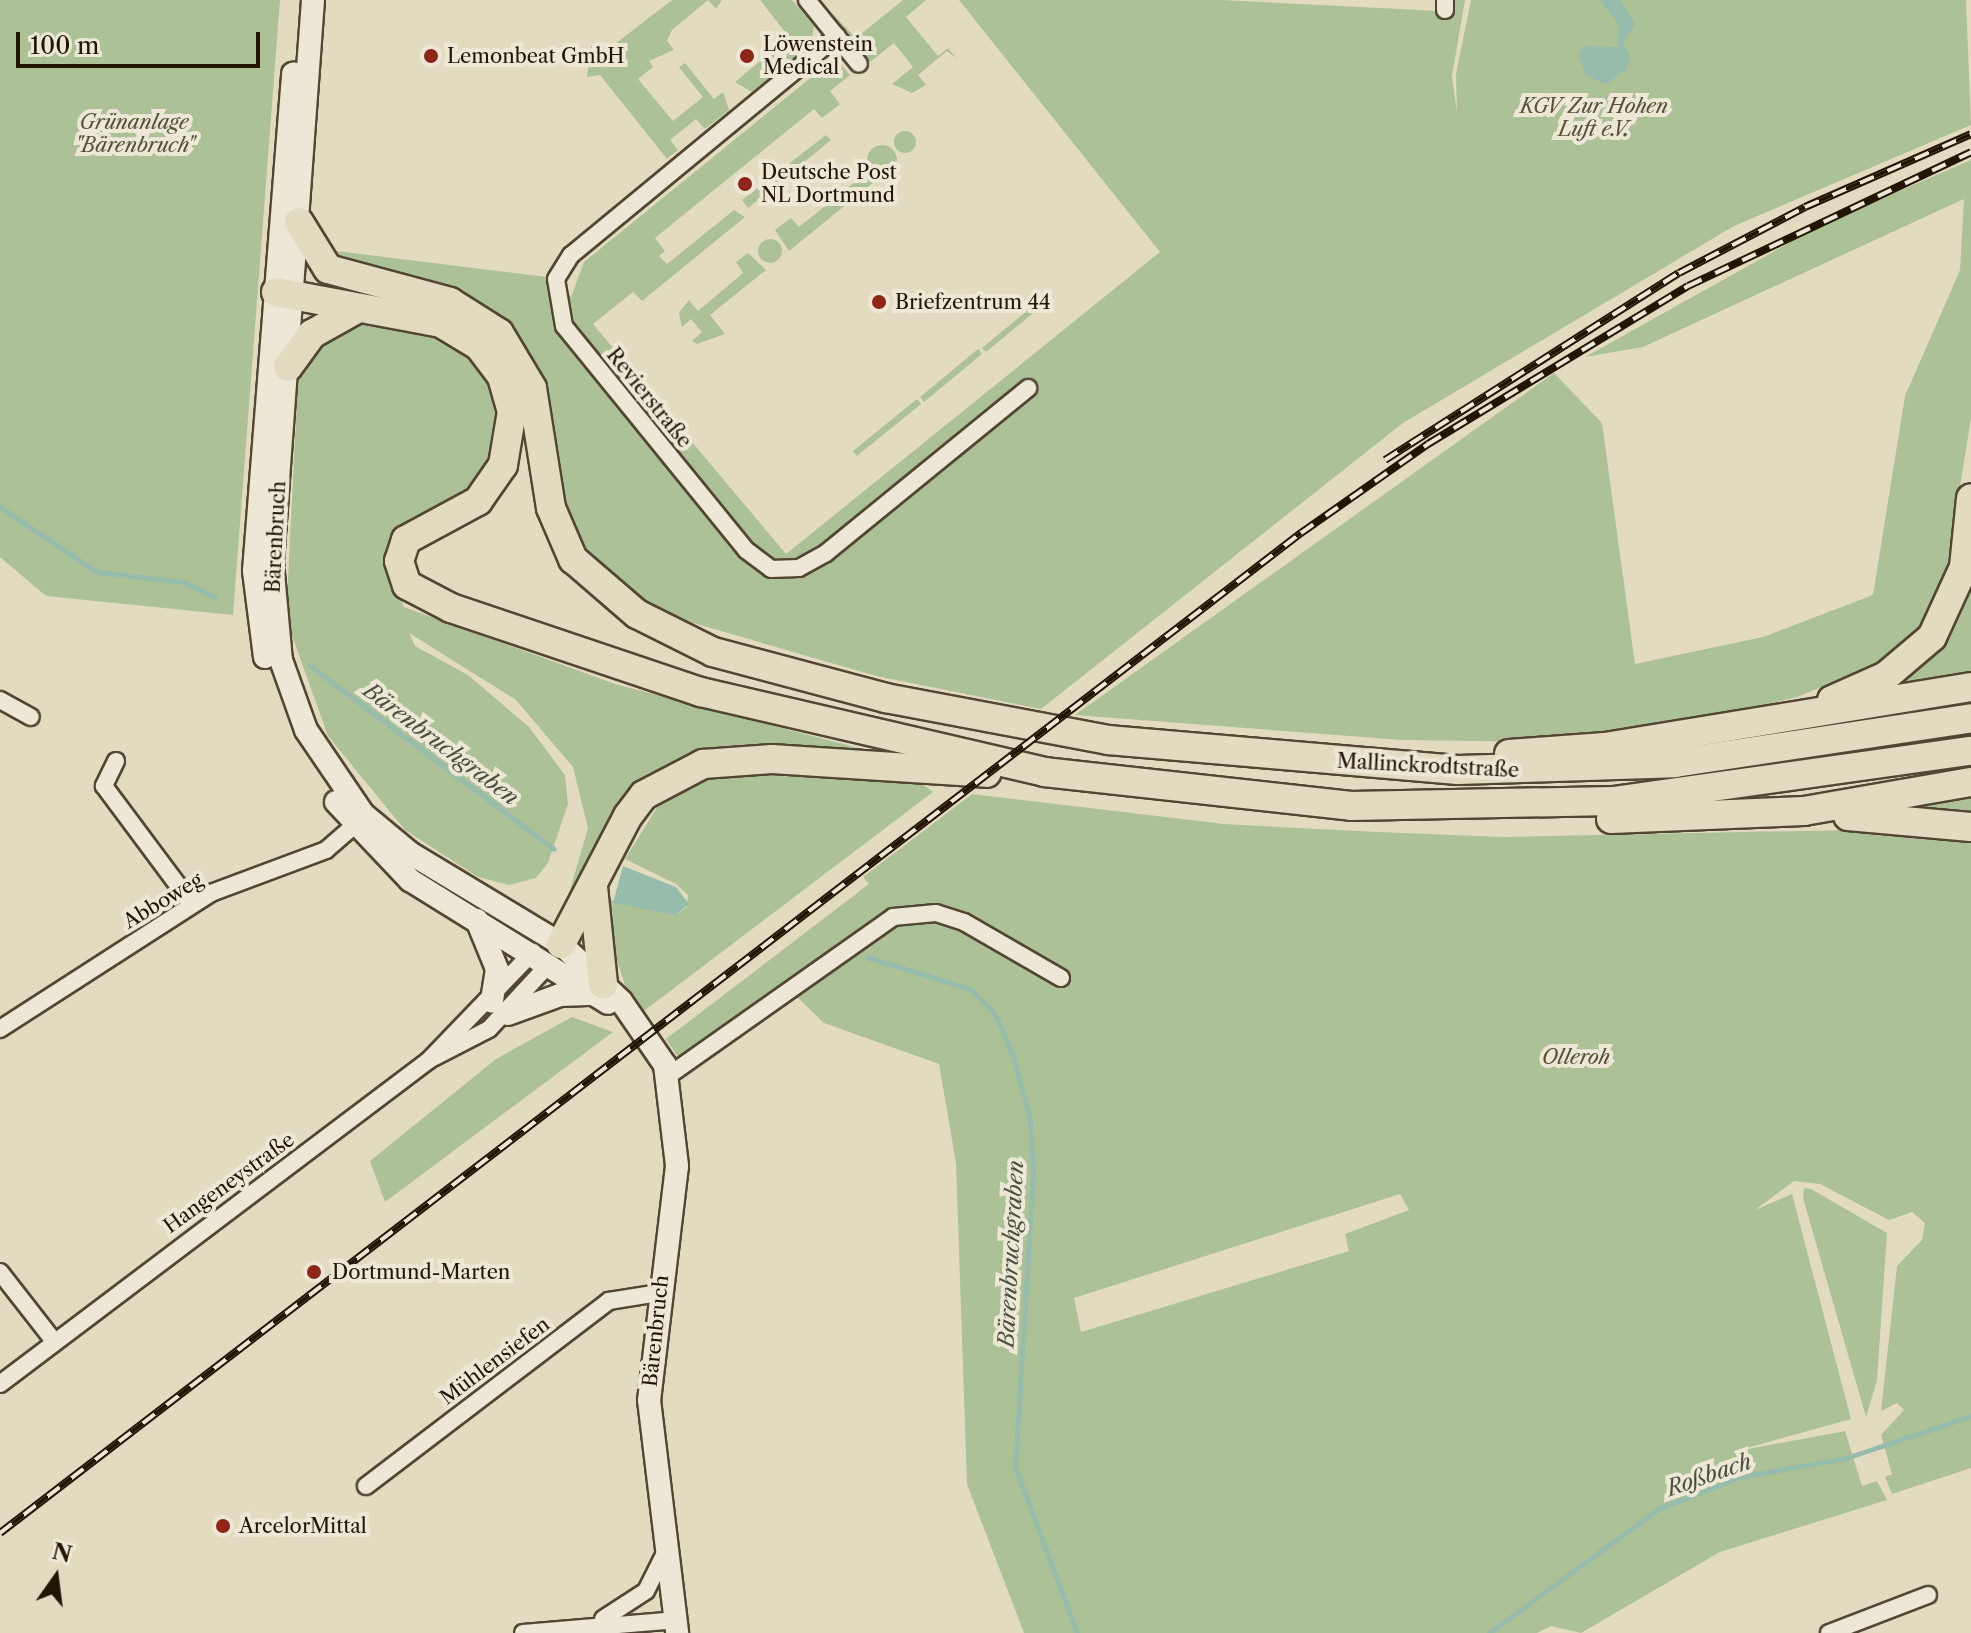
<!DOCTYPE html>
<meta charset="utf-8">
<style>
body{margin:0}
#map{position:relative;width:1971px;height:1633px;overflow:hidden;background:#e3dbc0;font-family:"Libre Caslon Text",serif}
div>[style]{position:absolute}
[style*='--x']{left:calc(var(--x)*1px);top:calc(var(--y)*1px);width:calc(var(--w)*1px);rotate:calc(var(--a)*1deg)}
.green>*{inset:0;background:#adc197}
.round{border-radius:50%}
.water>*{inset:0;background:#96bcac}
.stream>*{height:5px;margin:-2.5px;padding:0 2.5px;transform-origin:2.5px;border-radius:2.5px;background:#96bcac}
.roads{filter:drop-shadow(2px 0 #524633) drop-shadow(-2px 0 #524633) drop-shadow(0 2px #524633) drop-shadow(0 -2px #524633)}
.street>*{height:16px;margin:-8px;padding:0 8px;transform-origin:8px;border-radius:8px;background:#ede8d6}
.secondary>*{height:22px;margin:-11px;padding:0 11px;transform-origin:11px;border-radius:11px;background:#ede8d6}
.highway>*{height:28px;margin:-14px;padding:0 14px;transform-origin:14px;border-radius:14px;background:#e3dbc0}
.rail>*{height:8px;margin-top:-4px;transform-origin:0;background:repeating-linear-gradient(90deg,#ede8d6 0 15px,#221504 0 30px);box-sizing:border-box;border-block:2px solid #221504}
.dots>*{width:22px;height:22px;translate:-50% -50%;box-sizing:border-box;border:4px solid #ede8d6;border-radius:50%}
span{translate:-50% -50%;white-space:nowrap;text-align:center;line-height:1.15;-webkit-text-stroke:8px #ede8d6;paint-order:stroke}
.poi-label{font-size:20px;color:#221504}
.left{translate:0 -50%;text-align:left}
.park-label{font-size:20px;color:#535137;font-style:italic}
.street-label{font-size:20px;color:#221504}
.water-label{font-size:22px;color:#4b4f3f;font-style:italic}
.north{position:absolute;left:16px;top:1537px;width:80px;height:80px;-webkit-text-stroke:6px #ede8d6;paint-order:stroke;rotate:14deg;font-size:22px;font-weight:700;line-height:32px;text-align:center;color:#221504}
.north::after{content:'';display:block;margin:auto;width:28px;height:36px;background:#221504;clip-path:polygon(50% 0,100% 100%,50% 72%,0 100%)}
.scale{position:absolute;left:16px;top:32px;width:244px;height:36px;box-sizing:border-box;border:4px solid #221504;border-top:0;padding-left:10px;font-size:24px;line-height:28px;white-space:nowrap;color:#221504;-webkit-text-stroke:6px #ede8d6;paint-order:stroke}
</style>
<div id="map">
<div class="green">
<i style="clip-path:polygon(0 0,280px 0,233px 615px,46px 596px,0 557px)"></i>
<i style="clip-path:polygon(672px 0,722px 0,716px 9px,708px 0,672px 30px,667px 41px,674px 50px,649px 61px,653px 67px,638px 79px,673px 121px,703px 97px,679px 67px,685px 63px,714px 99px,723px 92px,729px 110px,705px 129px,696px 119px,670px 140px,678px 150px,667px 159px,600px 75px,587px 77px,591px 46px,611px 47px)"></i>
<i style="clip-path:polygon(760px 0,792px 0,814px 26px,811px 44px,752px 92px,735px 82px,789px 37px)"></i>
<i style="clip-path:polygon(903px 0,926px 0,906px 17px,938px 56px,948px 48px,957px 59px,947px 51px,918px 75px,926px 85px,912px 93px,892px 84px,913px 67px,894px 43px,870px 62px,823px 4px,856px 38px)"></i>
<i style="clip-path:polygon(959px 0,1222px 0,1440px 11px,1441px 0,1465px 0,1452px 76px,1457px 113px,1456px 74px,1471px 0,1966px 0,1971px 125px,1734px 226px,1403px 423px,1041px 709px,876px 676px,659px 613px,602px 575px,568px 527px,537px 375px,348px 272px,328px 250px,555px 278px,571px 297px,584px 262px,835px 58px,850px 75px,830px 91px,840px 104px,822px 118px,814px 109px,655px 238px,665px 251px,659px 256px,667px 264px,734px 210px,745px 217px,642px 301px,633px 292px,593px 324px,786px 554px,1160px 252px)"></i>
<i class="round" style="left:894px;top:131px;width:22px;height:22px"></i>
<i style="clip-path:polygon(826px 135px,831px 140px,748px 208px,742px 200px)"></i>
<i class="round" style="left:867px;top:145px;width:30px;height:30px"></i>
<i style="clip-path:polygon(1971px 160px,1971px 418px,1947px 568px,1935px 609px,1888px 660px,1797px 697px,1677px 726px,1551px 742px,1402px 740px,1075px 715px,1554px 373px,1602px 423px,1635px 664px,1763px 637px,1873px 595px,1905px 396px,1960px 270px,1964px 199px,1643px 347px,1585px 357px,1823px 224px)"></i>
<i style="clip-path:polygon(857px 164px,874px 182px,789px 251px,775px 230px,791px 218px,799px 227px,860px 178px)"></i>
<i class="round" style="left:758px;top:239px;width:24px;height:24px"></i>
<i style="clip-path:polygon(748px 253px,766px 270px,710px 315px,725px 334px,697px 344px,692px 341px,702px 332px,691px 319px,682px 327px,679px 313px,689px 300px,698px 311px,743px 273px,736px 262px)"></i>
<i style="clip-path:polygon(1034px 305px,1038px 309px,986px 352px,982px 348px)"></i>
<i style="clip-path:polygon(353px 322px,459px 341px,500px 395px,498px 454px,473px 490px,386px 558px,404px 607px,615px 684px,885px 755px,672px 768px,562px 918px,588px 828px,573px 767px,516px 700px,409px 633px,415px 646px,468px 675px,529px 727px,565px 775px,568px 804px,548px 863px,536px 878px,509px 885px,478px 877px,405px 830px,328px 736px,286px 619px,298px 378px,306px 354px)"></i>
<i style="clip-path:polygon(978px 349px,982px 354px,924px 402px,920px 397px)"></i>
<i style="clip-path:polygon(917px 399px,921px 404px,857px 456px,853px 451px)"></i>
<i style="clip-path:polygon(1971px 555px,1971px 673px,1883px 691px)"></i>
<i style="clip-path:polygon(719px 773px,921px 783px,933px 792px,644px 1011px,630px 1000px,613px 949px,610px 900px,676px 915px,687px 907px,688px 895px,676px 884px,625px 859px,661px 801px)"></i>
<i style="clip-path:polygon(1971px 793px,1971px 820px,1900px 807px)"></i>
<i style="clip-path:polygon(evenodd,972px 794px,1224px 824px,1378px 832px,1505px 837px,1847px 830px,1971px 840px,1971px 1468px,1892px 1494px,1885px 1477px,1892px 1474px,1881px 1435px,1904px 1410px,1897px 1403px,1881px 1411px,1897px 1266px,1922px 1240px,1925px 1223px,1912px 1212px,1889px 1220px,1820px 1184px,1794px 1181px,1755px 1210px,1792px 1194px,1851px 1419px,1732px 1452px,1845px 1431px,1862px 1486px,1877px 1481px,1887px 1500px,1720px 1552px,1581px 1633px,1551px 1626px,1537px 1633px,1024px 1633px,967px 1484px,956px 1163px,939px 1064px,824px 1023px,789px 989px,685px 1067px,666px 1039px,869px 884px,863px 877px,972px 794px,1400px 1194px,1409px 1210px,1345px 1234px,1349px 1251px,1081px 1332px,1074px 1298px,1400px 1194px)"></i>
<i style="clip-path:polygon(572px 1017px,613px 1032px,385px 1202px,370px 1161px,496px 1059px)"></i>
<i style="clip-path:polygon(1811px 1189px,1887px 1233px,1877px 1380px,1866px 1417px,1803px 1198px,1804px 1188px)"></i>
</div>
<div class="water">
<i style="clip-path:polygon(1600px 0,1620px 0,1635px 24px,1623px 42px,1630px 57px,1626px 70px,1606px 84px,1586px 75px,1579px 56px,1583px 46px,1617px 47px,1619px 25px)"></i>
<i style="clip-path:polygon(623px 866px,676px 887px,689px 904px,676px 915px,613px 903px)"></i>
</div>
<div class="stream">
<i style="--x:0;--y:507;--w:117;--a:33.8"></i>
<i style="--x:97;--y:572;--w:88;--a:6.6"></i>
<i style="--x:184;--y:582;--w:34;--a:26"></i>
<i style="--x:309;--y:665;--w:306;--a:36.9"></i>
<i style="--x:867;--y:957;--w:108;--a:17.3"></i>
<i style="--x:970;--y:989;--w:35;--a:45"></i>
<i style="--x:995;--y:1014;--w:46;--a:66.8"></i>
<i style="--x:1013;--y:1056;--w:66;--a:75.1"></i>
<i style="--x:1030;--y:1120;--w:54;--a:86.8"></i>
<i style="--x:1033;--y:1174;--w:294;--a:93.5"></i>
<i style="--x:1015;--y:1467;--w:177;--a:69.5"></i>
<i style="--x:1489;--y:1633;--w:210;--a:-36.3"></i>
<i style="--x:1658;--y:1509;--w:88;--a:-21.3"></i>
<i style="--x:1740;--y:1477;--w:108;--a:-10.2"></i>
<i style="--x:1846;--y:1458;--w:132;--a:-18.6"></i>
</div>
<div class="roads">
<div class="street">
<i style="--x:807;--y:0;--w:82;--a:50.9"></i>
<i style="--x:1445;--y:10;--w:10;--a:-90"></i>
<i style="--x:837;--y:36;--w:345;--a:140.5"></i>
<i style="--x:571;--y:255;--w:28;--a:122"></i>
<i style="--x:556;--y:279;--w:48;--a:80.3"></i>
<i style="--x:564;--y:326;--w:289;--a:50.9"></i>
<i style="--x:746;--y:550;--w:31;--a:37"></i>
<i style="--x:771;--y:569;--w:28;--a:-2"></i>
<i style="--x:799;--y:568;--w:31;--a:-29"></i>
<i style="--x:826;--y:553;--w:261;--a:-39.2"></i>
<i style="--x:0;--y:700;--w:35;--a:29"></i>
<i style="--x:116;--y:761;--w:28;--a:116"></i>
<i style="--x:104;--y:786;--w:147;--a:53.3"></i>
<i style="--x:0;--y:1029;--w:251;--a:-32.8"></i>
<i style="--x:211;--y:893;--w:123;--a:-20.5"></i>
<i style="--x:326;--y:850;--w:37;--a:-41"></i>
<i style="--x:431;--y:1059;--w:65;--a:-27.3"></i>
<i style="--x:489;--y:1029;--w:88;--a:-47.3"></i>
<i style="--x:668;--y:1076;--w:276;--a:-35.2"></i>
<i style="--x:893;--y:917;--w:43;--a:-5.3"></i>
<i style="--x:936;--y:913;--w:29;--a:18"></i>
<i style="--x:964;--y:922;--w:112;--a:30"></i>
<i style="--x:0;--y:1272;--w:88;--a:52"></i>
<i style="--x:0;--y:1384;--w:538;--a:-37.06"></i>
<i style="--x:429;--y:1060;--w:150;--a:-46.1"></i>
<i style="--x:366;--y:1486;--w:305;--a:-37.3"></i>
<i style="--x:609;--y:1301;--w:51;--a:-9.1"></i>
<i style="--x:603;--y:1619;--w:51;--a:-33.1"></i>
<i style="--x:646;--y:1591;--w:45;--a:-63.4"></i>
<i style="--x:523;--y:1633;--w:155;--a:-4.8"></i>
<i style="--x:1829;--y:1633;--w:106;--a:-21"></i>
</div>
<div class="secondary">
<i style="--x:313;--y:0;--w:563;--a:94.17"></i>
<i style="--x:272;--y:562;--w:98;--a:84.8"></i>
<i style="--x:281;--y:660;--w:74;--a:70.3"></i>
<i style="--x:306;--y:730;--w:102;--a:55.8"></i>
<i style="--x:363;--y:814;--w:61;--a:39.7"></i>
<i style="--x:410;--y:853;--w:176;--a:31.1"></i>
<i style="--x:561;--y:944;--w:83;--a:43.5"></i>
<i style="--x:621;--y:1001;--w:78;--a:55.5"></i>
<i style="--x:665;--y:1065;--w:102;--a:83.2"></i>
<i style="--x:677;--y:1166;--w:236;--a:96.8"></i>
<i style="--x:649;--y:1400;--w:235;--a:83.1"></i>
<i style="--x:265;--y:657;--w:87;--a:-97.3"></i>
<i style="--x:254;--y:571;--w:499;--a:-85.5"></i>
<i style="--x:336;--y:802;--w:108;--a:46.5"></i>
<i style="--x:410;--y:880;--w:233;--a:31.8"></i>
<i style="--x:477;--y:920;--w:53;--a:67.8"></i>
<i style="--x:497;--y:969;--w:33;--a:99"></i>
<i style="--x:508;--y:1014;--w:55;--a:-20.1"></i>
<i style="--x:560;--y:995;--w:36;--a:-2"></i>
</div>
<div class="highway">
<i style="--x:299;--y:222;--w:55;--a:58.3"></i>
<i style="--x:328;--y:269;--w:126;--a:15.1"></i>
<i style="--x:450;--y:302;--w:58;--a:32.3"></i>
<i style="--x:499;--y:333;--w:64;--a:59"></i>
<i style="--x:532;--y:388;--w:121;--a:81"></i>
<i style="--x:551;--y:508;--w:56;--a:66.7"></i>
<i style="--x:573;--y:559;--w:84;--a:40.7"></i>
<i style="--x:637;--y:614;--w:85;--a:26.6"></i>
<i style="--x:713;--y:652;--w:179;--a:14.9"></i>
<i style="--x:886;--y:698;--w:226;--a:10.7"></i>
<i style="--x:1108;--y:740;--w:351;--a:4.9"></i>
<i style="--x:1458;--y:770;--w:217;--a:-1.8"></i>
<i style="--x:1675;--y:763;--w:299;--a:-8.6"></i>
<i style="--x:276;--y:292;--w:168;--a:10.6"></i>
<i style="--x:441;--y:323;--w:44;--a:31.2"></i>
<i style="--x:479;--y:346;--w:39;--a:53"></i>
<i style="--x:502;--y:377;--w:35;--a:74"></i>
<i style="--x:512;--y:411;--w:55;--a:99.5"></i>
<i style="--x:503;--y:465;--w:44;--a:124.8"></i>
<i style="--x:478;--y:501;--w:82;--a:151.6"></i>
<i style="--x:406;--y:540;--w:22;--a:108"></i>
<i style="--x:399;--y:561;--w:25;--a:72"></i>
<i style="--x:407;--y:585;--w:50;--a:27.6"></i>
<i style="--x:451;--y:608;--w:264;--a:18.6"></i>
<i style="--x:701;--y:692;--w:352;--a:13.1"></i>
<i style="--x:1044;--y:772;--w:309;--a:6.3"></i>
<i style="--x:1351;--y:806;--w:262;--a:-1.1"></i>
<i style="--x:1613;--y:801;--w:361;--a:-8"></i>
<i style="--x:288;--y:367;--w:41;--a:-54"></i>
<i style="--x:312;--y:334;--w:49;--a:-29.2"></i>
<i style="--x:1832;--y:700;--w:59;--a:-24"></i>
<i style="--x:1886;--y:676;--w:60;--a:-40.3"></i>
<i style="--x:1932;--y:637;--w:77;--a:-65.4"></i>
<i style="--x:1964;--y:567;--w:69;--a:-84.2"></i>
<i style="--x:1509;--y:754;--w:96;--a:-4.2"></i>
<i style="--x:1605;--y:747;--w:371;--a:-9.3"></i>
<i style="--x:1848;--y:816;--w:123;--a:5.1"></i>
<i style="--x:1611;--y:819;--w:193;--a:-2.4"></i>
<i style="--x:1804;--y:811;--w:169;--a:-9.9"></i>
<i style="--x:593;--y:887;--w:98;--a:84.1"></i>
<i style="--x:561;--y:944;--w:144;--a:-62.4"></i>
<i style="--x:628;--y:816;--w:26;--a:-53"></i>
<i style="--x:644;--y:795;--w:67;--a:-27.7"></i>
<i style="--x:703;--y:764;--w:69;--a:-4.1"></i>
<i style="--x:772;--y:759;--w:215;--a:3.7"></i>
</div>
</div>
<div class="rail">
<i style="--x:1385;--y:460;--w:348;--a:-32.5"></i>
<i style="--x:1679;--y:273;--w:142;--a:-27.6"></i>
<i style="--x:1805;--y:207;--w:181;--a:-23.7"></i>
<i style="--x:0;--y:1533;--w:1641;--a:-37.55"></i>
<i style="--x:1301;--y:533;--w:155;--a:-35"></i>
<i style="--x:1428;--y:444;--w:304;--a:-31.3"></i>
<i style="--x:1688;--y:286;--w:313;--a:-25.3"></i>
</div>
<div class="dots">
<i style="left:431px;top:56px;background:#8f2418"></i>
<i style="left:747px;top:56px;background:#8f2418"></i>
<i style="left:745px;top:184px;background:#8f2418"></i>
<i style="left:879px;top:302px;background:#8f2418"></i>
<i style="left:314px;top:1272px;background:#8f2418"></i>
<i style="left:223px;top:1526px;background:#8f2418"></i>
</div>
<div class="poi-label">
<span class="left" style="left:763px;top:56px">Löwenstein<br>Medical</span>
<span class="left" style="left:447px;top:56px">Lemonbeat GmbH</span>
<span class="left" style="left:761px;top:184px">Deutsche Post<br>NL Dortmund</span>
<span class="left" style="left:895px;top:302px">Briefzentrum 44</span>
<span class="left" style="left:332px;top:1272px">Dortmund-Marten</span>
<span class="left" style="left:239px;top:1526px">ArcelorMittal</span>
</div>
<div class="park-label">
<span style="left:1594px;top:118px">KGV Zur Hohen<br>Luft e.V.</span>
<span style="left:134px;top:134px">Grünanlage<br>"Bärenbruch"</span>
<span style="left:1576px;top:1057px">Olleroh</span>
</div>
<div class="street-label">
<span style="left:649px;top:398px;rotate:51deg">Revierstraße</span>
<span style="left:276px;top:537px;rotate:-87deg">Bärenbruch</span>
<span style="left:1428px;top:766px;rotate:3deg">Mallinckrodtstraße</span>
<span style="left:163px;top:901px;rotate:-31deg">Abboweg</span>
<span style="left:229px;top:1183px;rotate:-36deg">Hangeneystraße</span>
<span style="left:656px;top:1331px;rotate:-84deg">Bärenbruch</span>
<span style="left:495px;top:1361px;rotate:-37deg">Mühlensiefen</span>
</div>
<div class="water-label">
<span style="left:441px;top:744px;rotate:37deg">Bärenbruchgraben</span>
<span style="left:1011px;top:1254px;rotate:-87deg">Bärenbruchgraben</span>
<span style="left:1709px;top:1475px;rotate:-19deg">Roßbach</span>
</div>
<div class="north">N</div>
<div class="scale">100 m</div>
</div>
